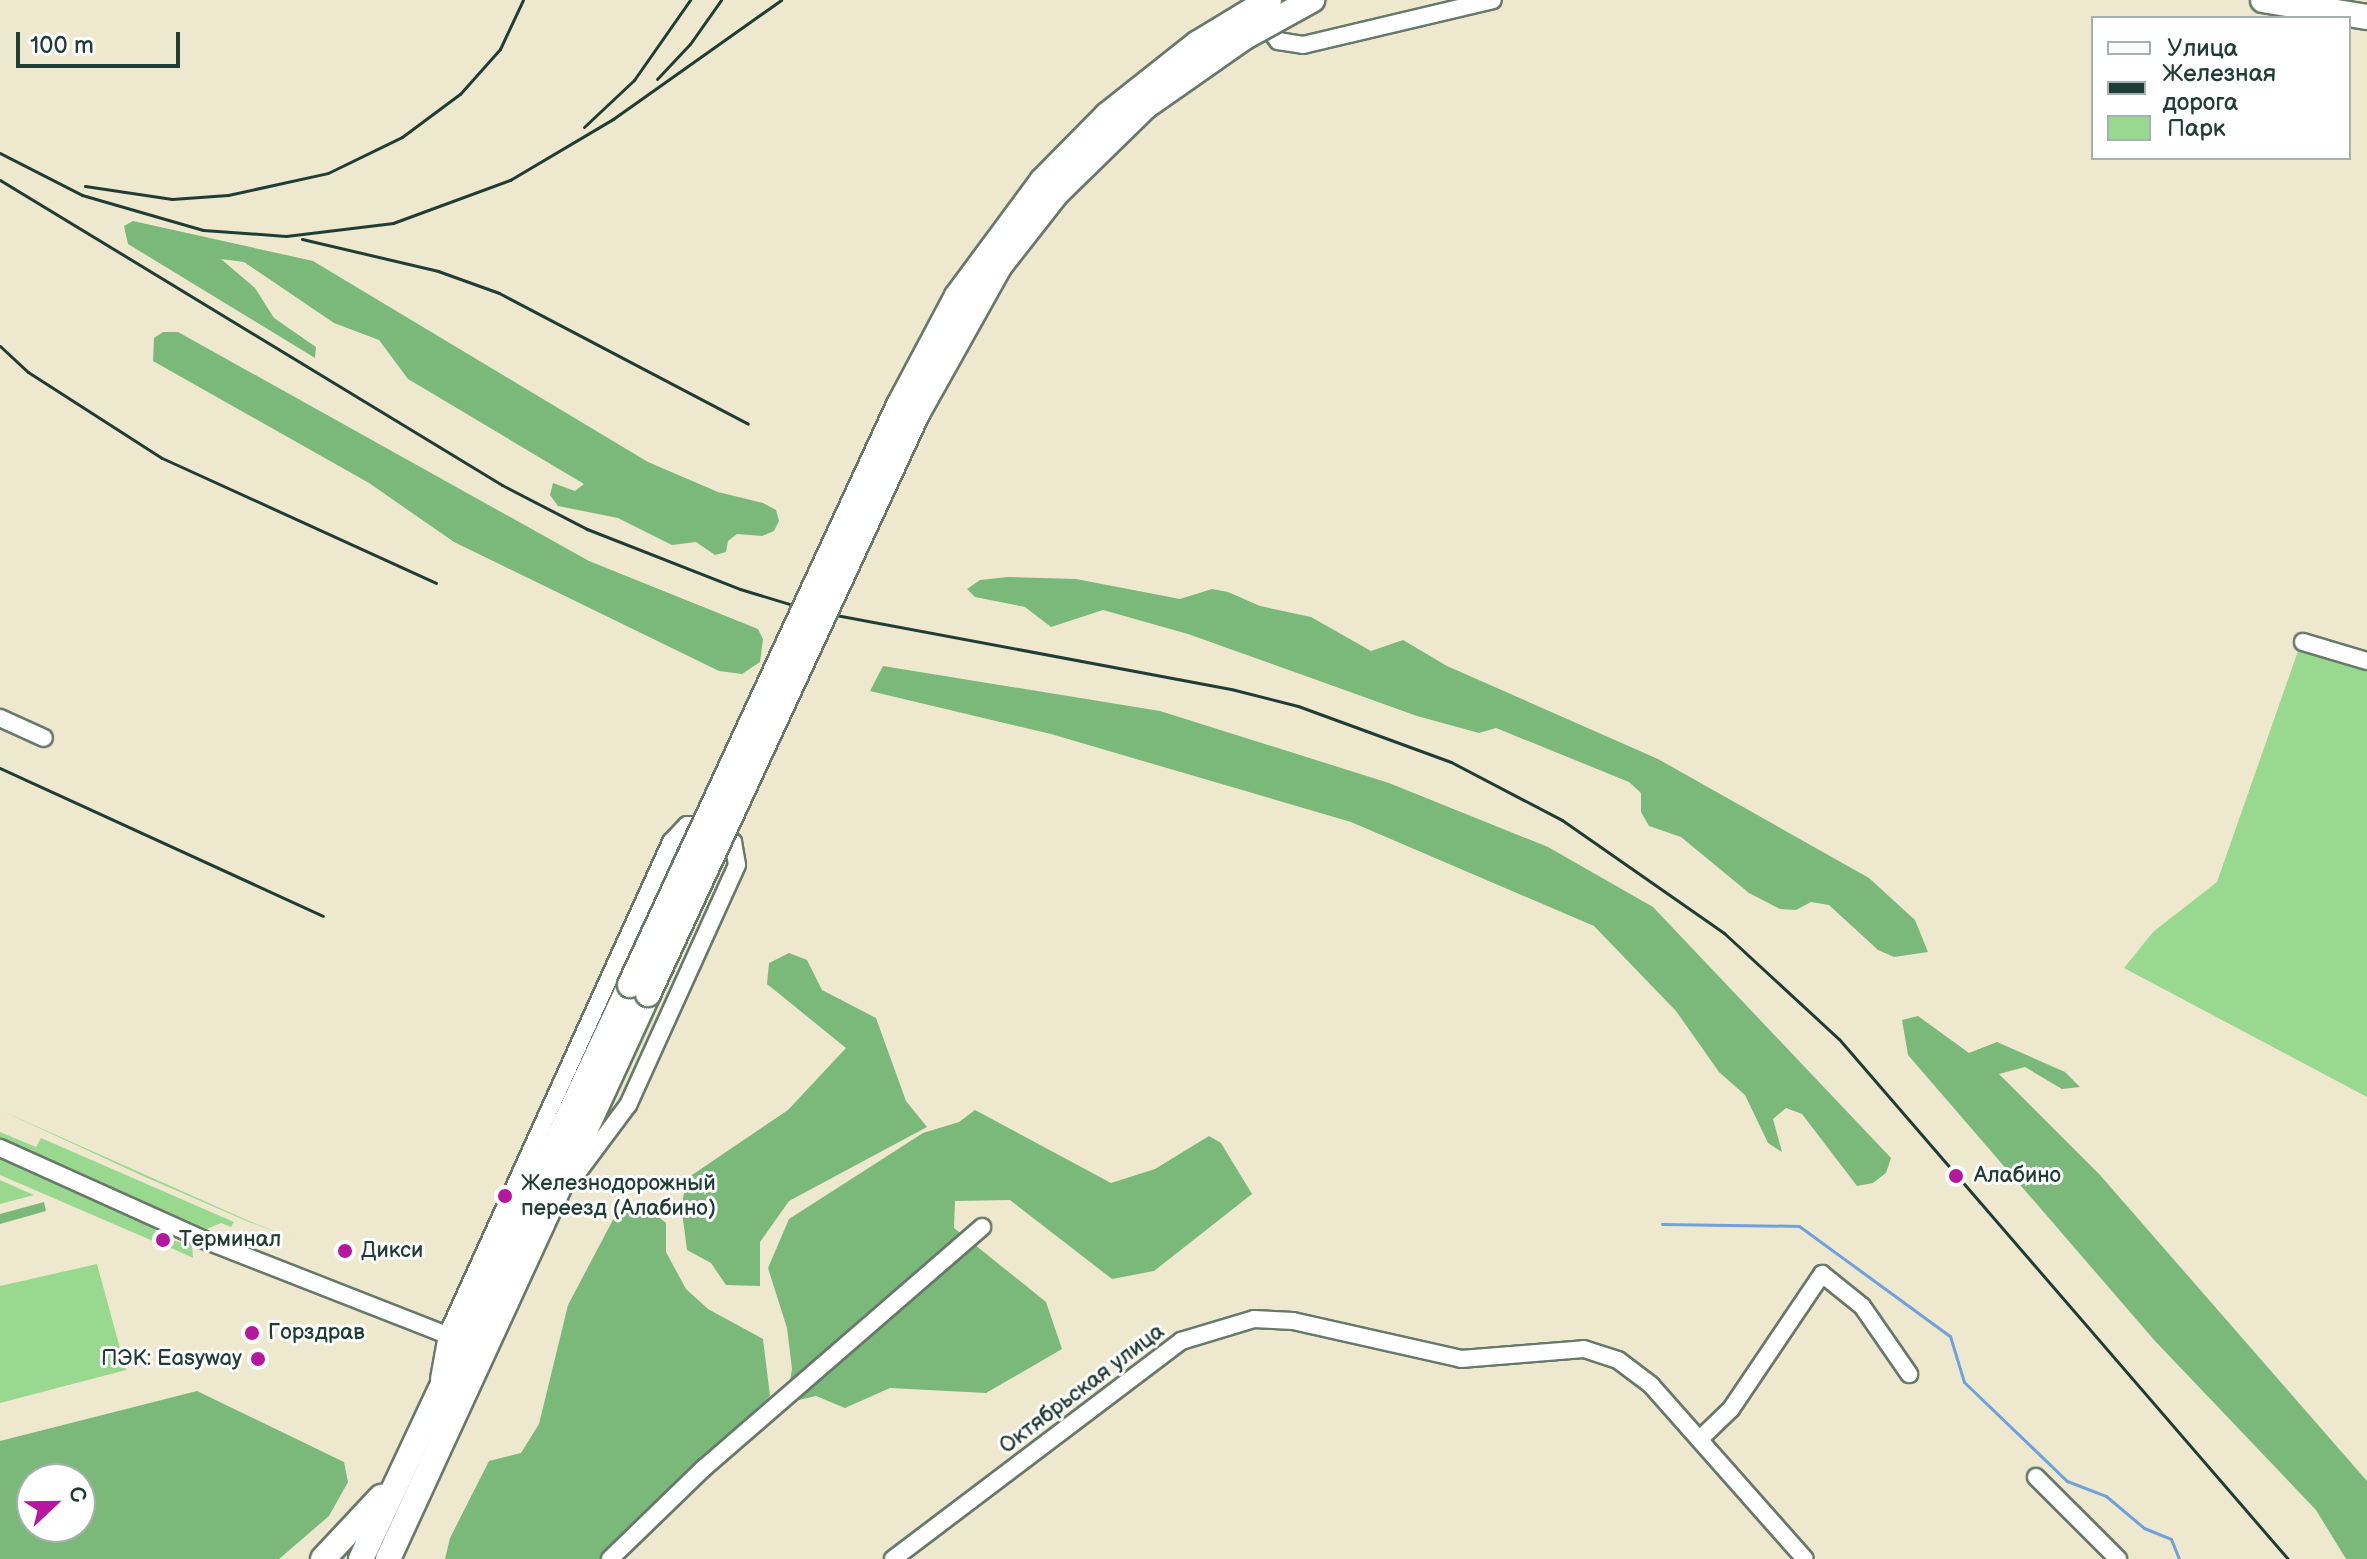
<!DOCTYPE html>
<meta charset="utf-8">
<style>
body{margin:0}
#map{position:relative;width:2367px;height:1559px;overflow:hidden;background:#eee9ce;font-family:"Balsamiq Sans",sans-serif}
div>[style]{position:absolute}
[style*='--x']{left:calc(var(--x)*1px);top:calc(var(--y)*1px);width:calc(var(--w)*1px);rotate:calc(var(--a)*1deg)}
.green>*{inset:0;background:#98d98f}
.forest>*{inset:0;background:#7ab97a}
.stream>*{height:3px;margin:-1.5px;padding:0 1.5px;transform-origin:1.5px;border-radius:1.5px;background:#6fa2db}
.roads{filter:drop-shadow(2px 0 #67796a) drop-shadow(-2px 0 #67796a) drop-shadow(0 2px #67796a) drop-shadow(0 -2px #67796a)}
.minor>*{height:16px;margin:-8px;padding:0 8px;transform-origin:8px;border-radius:8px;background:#fff}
.highway>*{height:24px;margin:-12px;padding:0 12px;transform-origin:12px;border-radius:12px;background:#fff}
.rail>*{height:3px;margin:-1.5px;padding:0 1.5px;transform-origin:1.5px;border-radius:1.5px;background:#1f3d34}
.bridges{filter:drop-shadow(2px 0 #67796a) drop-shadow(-2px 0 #67796a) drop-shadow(0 2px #67796a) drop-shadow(0 -2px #67796a)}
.highway-bridge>*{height:24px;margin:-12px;padding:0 12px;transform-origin:12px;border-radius:12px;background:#fff}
.dots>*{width:22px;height:22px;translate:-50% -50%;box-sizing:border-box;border:4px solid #fff;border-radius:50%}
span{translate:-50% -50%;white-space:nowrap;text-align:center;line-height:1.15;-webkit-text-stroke:6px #fff;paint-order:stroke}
.poi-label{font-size:22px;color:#1f3d34}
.left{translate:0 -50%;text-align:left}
.right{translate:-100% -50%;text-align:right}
.street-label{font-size:22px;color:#1f3d34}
.legend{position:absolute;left:2091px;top:16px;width:260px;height:144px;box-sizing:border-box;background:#fff;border:2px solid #a5b1ae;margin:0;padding:10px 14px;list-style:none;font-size:24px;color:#1f3d34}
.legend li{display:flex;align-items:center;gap:16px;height:40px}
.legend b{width:40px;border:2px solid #a5b1ae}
.north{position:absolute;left:16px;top:1463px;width:80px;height:80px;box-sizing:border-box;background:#fff;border:2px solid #a5b1ae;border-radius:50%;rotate:68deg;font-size:22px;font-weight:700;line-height:32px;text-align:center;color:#1f3d34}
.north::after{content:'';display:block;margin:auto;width:28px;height:36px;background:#b5179e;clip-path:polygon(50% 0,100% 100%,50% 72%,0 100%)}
.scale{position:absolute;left:16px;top:32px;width:164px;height:36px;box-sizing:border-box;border:4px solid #1f3d34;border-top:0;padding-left:10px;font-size:24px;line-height:28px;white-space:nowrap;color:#1f3d34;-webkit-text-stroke:6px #fff;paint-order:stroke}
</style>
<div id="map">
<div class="green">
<i style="clip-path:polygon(2298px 651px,2367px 670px,2367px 1097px,2124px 968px,2153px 932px,2217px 882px)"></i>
<i style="clip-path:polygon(0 1110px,249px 1221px,295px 1239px,249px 1222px,143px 1176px)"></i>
<i style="clip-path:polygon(0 1132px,36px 1147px,41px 1138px,234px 1222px,231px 1227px,221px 1223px,207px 1229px,0 1139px)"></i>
<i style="clip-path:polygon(0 1157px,151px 1223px,157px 1233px,153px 1241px,0 1175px)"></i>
<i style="clip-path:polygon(0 1180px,34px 1195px,0 1204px)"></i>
<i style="clip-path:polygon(172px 1240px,192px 1246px,193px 1258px,169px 1247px)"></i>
<i style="clip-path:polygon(97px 1264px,126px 1370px,0 1403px,0 1286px)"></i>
</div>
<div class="forest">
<i style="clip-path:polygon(133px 221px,313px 261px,648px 462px,718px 492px,763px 503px,776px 510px,779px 521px,774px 531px,762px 536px,737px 534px,728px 541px,726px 552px,715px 555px,696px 542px,672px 545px,618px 518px,558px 506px,550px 495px,553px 483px,575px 491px,584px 484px,408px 379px,379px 340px,334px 323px,244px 262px,221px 259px,255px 288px,274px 318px,316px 347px,315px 358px,128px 244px,124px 226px)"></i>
<i style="clip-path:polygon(163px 332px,178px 332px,589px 561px,758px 629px,763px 639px,760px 662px,742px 674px,719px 671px,454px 542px,369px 483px,153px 361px,154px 338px)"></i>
<i style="clip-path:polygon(1008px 577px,1076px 579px,1180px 599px,1212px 589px,1228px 592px,1260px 606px,1311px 617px,1371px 651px,1403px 640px,1447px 666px,1658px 759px,1869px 878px,1915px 920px,1928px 952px,1894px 957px,1878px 950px,1829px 905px,1811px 902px,1796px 910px,1780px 909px,1749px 893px,1681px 837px,1649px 826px,1641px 812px,1641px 793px,1629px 782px,1496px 728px,1479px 733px,1417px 716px,1188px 634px,1103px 610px,1051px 627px,1025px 607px,975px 597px,967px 589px,980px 580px)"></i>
<i style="clip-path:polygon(883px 666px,1160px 711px,1389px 783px,1548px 847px,1653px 907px,1891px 1158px,1886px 1173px,1873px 1183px,1857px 1186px,1802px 1114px,1786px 1108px,1773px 1119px,1782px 1152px,1768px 1143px,1745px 1095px,1719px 1072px,1676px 1011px,1594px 926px,1351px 822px,1051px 734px,870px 691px)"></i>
<i style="clip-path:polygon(789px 953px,807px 960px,822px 990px,876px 1018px,906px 1101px,927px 1127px,789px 1201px,760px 1242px,760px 1286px,726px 1285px,711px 1263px,687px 1250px,681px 1204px,689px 1177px,788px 1110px,846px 1048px,767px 984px,769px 963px)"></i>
<i style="clip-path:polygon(1918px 1016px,1969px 1053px,1997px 1042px,2065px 1072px,2080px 1087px,2062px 1089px,2025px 1067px,1999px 1074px,2100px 1175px,2367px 1481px,2367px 1559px,2346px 1559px,2316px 1510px,2155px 1341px,1908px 1055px,1902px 1020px)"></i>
<i style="clip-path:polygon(975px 1110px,1111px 1183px,1155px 1169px,1209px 1136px,1221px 1143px,1252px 1194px,1154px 1271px,1112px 1279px,1010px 1200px,955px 1201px,954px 1228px,1046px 1302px,1062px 1349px,986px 1393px,890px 1388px,845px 1408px,816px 1396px,786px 1403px,792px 1369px,787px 1328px,768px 1268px,789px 1219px,923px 1133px,959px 1122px)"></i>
<i style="clip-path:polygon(44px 1202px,46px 1211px,0 1224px,0 1214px)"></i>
<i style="clip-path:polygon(643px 1204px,666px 1223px,666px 1252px,686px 1289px,708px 1309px,763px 1339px,770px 1396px,603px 1559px,445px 1559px,450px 1538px,489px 1461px,521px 1453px,539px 1424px,568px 1305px,616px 1214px)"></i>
<i style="clip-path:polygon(evenodd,197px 1391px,344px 1462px,348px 1482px,329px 1516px,279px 1559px,0 1559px,0 1441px,197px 1391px,32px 1479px,80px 1479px,80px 1527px,32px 1527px,32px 1479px)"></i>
</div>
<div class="stream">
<i style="--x:1662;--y:1224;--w:137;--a:0.8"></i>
<i style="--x:1799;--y:1226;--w:187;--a:36.1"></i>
<i style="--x:1950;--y:1336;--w:48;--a:73.1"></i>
<i style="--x:1964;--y:1382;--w:143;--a:43.9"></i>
<i style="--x:2067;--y:1481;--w:42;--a:21"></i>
<i style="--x:2106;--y:1496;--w:50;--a:40.1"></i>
<i style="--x:2144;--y:1528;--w:29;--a:22"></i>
<i style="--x:2171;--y:1539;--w:22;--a:68"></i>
</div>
<div class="roads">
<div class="minor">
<i style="--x:1261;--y:19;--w:28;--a:52"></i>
<i style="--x:1278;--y:41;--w:25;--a:9"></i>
<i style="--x:1303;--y:45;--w:195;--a:-13.3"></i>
<i style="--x:2303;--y:642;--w:67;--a:16.5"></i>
<i style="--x:0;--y:718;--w:48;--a:24.4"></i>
<i style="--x:0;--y:1148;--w:227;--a:24.2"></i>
<i style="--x:207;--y:1241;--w:258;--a:21.4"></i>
<i style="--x:439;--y:1379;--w:45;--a:-79.7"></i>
<i style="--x:447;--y:1335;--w:542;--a:-65.56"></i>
<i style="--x:671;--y:842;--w:23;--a:-47"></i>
<i style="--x:687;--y:825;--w:26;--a:2"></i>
<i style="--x:713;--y:826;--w:26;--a:39"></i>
<i style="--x:733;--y:842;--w:23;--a:80"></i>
<i style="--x:737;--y:865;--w:264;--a:114.4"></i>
<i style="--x:628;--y:1105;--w:94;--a:126.7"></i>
<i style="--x:1701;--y:1438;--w:42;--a:-44"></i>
<i style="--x:1731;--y:1409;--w:163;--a:-56"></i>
<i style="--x:1822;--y:1274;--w:51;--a:38.7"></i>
<i style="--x:1862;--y:1306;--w:83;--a:55.3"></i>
<i style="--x:2036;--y:1477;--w:116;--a:45"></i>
<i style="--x:610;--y:1559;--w:131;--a:-44.1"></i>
<i style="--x:704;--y:1468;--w:368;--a:-40.9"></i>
<i style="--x:893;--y:1559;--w:361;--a:-37.1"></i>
<i style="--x:1181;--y:1341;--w:76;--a:-16.8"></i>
<i style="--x:1254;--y:1319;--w:39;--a:3"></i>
<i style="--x:1293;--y:1321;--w:172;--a:12.7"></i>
<i style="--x:1461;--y:1359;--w:123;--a:-4.6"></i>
<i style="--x:1584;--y:1349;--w:36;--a:18"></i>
<i style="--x:1618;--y:1360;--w:41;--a:37.1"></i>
<i style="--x:1651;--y:1385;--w:232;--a:48.5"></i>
</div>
<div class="highway">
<i style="--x:2263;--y:0;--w:105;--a:9.3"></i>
<i style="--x:323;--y:1559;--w:85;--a:-46.9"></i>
<i style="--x:361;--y:1559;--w:634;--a:-64.89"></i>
<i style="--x:388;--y:1559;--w:622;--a:-65.29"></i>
</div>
</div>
<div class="rail">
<i style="--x:657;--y:79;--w:48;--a:-46.7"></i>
<i style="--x:690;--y:44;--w:54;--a:-54.8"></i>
<i style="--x:584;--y:127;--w:69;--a:-43.2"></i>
<i style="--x:634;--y:80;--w:98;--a:-55"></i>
<i style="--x:0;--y:153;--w:92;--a:27.1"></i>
<i style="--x:82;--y:195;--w:126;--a:16.1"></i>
<i style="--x:203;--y:230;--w:83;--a:4.1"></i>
<i style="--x:286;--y:236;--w:108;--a:-6.9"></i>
<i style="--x:393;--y:223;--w:125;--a:-20.2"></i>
<i style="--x:510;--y:180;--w:120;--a:-30.6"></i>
<i style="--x:613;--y:119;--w:206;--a:-35.3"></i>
<i style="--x:0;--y:180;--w:587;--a:31.28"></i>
<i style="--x:502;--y:485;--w:96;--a:27.4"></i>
<i style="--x:587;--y:529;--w:164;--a:21.4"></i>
<i style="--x:740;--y:589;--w:72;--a:16.9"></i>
<i style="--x:809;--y:610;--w:429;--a:10.6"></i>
<i style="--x:1231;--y:689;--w:69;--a:14.2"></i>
<i style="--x:1298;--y:706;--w:163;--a:20.1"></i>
<i style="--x:1451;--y:762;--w:125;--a:27.6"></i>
<i style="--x:1562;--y:820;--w:198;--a:34.9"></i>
<i style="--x:1724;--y:933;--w:156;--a:42.7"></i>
<i style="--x:1839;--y:1039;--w:687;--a:49.19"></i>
<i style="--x:85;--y:186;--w:88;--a:8.5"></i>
<i style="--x:172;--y:199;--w:56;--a:-4.1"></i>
<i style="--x:228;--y:195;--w:102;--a:-12.4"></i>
<i style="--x:328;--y:173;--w:82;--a:-25.9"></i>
<i style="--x:402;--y:137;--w:72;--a:-36.6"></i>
<i style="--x:460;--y:94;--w:60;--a:-48.4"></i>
<i style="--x:500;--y:49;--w:54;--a:-64.9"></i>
<i style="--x:302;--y:239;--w:140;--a:13.2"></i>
<i style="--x:438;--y:271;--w:65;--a:19.8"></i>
<i style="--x:499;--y:293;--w:281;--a:27.7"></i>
<i style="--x:0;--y:346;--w:38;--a:43"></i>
<i style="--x:28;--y:372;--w:159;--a:32.7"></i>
<i style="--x:162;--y:458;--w:301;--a:24.5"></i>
<i style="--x:0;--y:768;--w:355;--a:24.6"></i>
</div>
<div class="bridges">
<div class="highway-bridge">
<i style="--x:630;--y:985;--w:639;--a:-65.12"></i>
<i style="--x:899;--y:405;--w:123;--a:-62"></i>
<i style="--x:957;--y:296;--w:143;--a:-53.5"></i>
<i style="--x:1042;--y:181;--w:93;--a:-45.4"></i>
<i style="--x:1107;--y:115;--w:116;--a:-38.4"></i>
<i style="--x:1198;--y:43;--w:83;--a:-31.2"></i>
<i style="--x:648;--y:994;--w:639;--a:-65.12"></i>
<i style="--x:917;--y:414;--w:168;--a:-60.8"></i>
<i style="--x:999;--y:267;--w:93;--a:-52"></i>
<i style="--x:1056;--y:194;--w:124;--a:-44.3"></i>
<i style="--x:1145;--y:107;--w:122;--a:-35"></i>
<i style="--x:1245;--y:37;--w:77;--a:-28.9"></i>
</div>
</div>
<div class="dots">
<i style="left:1956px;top:1176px;background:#b5179e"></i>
<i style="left:505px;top:1196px;background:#b5179e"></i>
<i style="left:163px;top:1240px;background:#b5179e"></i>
<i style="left:345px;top:1251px;background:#b5179e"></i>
<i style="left:252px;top:1333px;background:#b5179e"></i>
<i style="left:258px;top:1359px;background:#b5179e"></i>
</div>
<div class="poi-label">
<span class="left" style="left:1974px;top:1176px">Алабино</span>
<span class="left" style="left:521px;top:1196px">Железнодорожный<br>переезд (Алабино)</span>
<span class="left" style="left:179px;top:1240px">Терминал</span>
<span class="left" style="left:361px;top:1251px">Дикси</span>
<span class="left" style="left:268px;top:1333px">Горздрав</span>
<span class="right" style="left:242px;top:1359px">ПЭК: Easyway</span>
</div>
<div class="street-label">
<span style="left:1082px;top:1389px;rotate:-37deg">Октябрьская улица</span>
</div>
<ul class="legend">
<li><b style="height:10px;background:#fff"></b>Улица</li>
<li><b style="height:10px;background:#1f3d34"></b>Железная дорога</li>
<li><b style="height:22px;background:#98d98f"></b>Парк</li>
</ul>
<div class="north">С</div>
<div class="scale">100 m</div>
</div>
